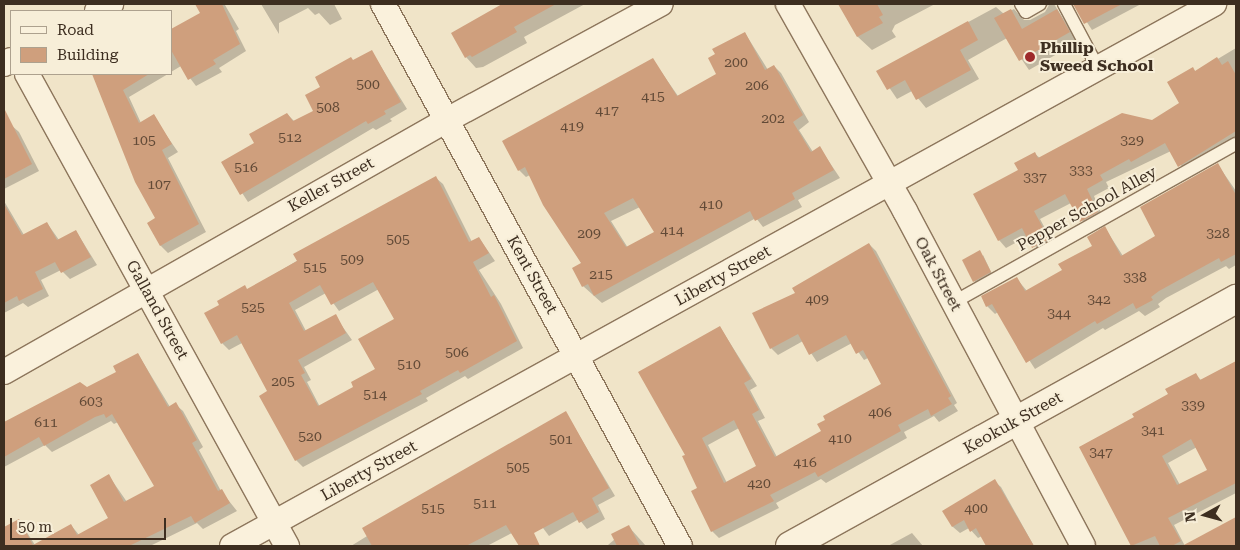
<!DOCTYPE html>
<style>
body{margin:0}
#map{position:relative;width:1240px;height:550px;overflow:hidden;background:#f0e4c8;font-family:"Roboto Serif",serif}
div>[style]{position:absolute}
[style*='--x']{left:calc(var(--x)*1px);top:calc(var(--y)*1px);width:calc(var(--w)*1px);rotate:calc(var(--a)*1deg)}
.shadow>*{inset:0;background:#0003}
.building>*{inset:0;background:#cf9f7d}
.roads{filter:drop-shadow(1px 0 #8d765c) drop-shadow(-1px 0 #8d765c) drop-shadow(0 1px #8d765c) drop-shadow(0 -1px #8d765c)}
.service>*{height:12px;margin:-6px;padding:0 6px;transform-origin:6px;border-radius:6px;background:#faf1dc}
.minor>*{height:24px;margin:-12px;padding:0 12px;transform-origin:12px;border-radius:12px;background:#faf1dc}
.tertiary>*{height:28px;margin:-14px;padding:0 14px;transform-origin:14px;border-radius:14px;background:#faf1dc}
.dots>*{width:14px;height:14px;translate:-50% -50%;box-sizing:border-box;border:2px solid #f7eed8;border-radius:50%}
span{translate:-50% -50%;white-space:nowrap;text-align:center;line-height:1.15;-webkit-text-stroke:4px #f7eed8;paint-order:stroke}
.number-label{font-size:14px;color:#624a37}
.number-label span{-webkit-text-stroke-width:0}
.poi-label{font-size:16px;color:#3d2e20;font-weight:700}
.left{translate:0 -50%;text-align:left}
.street-label{font-size:16px;color:#3d2e20}
.frame{position:absolute;inset:0;border:5px solid #3d2e20;pointer-events:none}
.legend{position:absolute;left:10px;top:10px;width:162px;height:65px;box-sizing:border-box;background:#f7eed8;border:1px solid #ada18e;margin:0;padding:6px 9px;list-style:none;font-size:15px;color:#3d2e20}
.legend li{display:flex;align-items:center;gap:10px;height:25px}
.legend b{width:25px;border:1px solid #ada18e}
.north{position:absolute;left:1180px;top:490px;width:50px;height:50px;-webkit-text-stroke:4px #f7eed8;paint-order:stroke;rotate:263deg;font-size:14px;font-weight:700;line-height:20px;text-align:center;color:#3d2e20}
.north::after{content:'';display:block;margin:auto;width:18px;height:22px;background:#3d2e20;clip-path:polygon(50% 0,100% 100%,50% 72%,0 100%)}
.scale{position:absolute;left:10px;top:518px;width:156px;height:22px;box-sizing:border-box;border:2px solid #3d2e20;border-top:0;padding-left:6px;font-size:15px;line-height:18px;white-space:nowrap;color:#3d2e20;-webkit-text-stroke:4px #f7eed8;paint-order:stroke}
</style>
<div id="map">
<div class="shadow">
<i style="clip-path:polygon(208px 4px,225px 5px,239px 29px,236px 31px,246px 51px,219px 68px,222px 72px,196px 86px,181px 66px,171px 72px,171px 31px,202px 13px,199px 9px)"></i>
<i style="clip-path:polygon(261px 4px,334px 4px,342px 19px,330px 25px,319px 13px,315px 15px,308px 8px,279px 23px,279px 34px)"></i>
<i style="clip-path:polygon(505px 4px,585px 4px,524px 37px,527px 43px,483px 67px,476px 68px,466px 57px,453px 33px)"></i>
<i style="clip-path:polygon(840px 4px,935px 4px,895px 25px,892px 31px,896px 37px,872px 50px,858px 37px)"></i>
<i style="clip-path:polygon(1034px 4px,1054px 4px,1078px 42px,1029px 70px,1007px 38px,968px 60px,979px 79px,926px 108px,912px 91px,897px 99px,878px 71px,996px 7px,1004px 14px,1014px 9px,1024px 20px,1030px 20px,1045px 12px,1049px 5px,1038px 9px)"></i>
<i style="clip-path:polygon(1075px 4px,1141px 4px,1092px 30px)"></i>
<i style="clip-path:polygon(evenodd,745px 33px,768px 70px,774px 66px,781px 73px,809px 122px,799px 130px,813px 152px,820px 148px,840px 178px,798px 200px,802px 207px,763px 227px,756px 218px,602px 303px,583px 286px,582px 264px,530px 175px,526px 177px,519px 170px,653px 60px,678px 96px,718px 74px,745px 33px,640px 207px,656px 232px,628px 248px,611px 221px,640px 207px)"></i>
<i style="clip-path:polygon(1236px 48px,1236px 142px,1187px 174px,1171px 151px,1106px 182px,1109px 188px,1094px 196px,1104px 220px,1088px 229px,1071px 203px,1040px 219px,1055px 247px,1041px 254px,1028px 236px,1006px 248px,999px 240px,1020px 170px,1035px 154px,1040px 158px,1152px 122px,1181px 103px,1192px 68px,1196px 72px)"></i>
<i style="clip-path:polygon(372px 52px,407px 109px,390px 119px,392px 121px,376px 130px,373px 128px,248px 202px,222px 162px,256px 144px,287px 114px,295px 122px,314px 111px,322px 88px)"></i>
<i style="clip-path:polygon(93px 74px,168px 74px,129px 97px,141px 123px,153px 116px,178px 152px,168px 158px,206px 232px,168px 253px,161px 246px,148px 223px,157px 219px,136px 181px)"></i>
<i style="clip-path:polygon(11px 125px,19px 132px,39px 171px,4px 189px,4px 129px)"></i>
<i style="clip-path:polygon(1218px 165px,1236px 191px,1236px 265px,1229px 269px,1226px 266px,1166px 298px,1158px 304px,1160px 307px,1145px 316px,1139px 311px,1105px 330px,1103px 328px,1035px 369px,998px 312px,995px 314px,987px 306px,1017px 279px,1027px 291px,1063px 271px,1093px 246px,1105px 228px,1123px 256px,1157px 237px)"></i>
<i style="clip-path:polygon(evenodd,436px 178px,443px 184px,472px 242px,479px 238px,495px 261px,479px 270px,501px 304px,523px 348px,468px 379px,465px 376px,426px 398px,428px 401px,303px 467px,296px 460px,269px 392px,242px 343px,229px 350px,222px 343px,248px 290px,436px 178px,379px 289px,396px 319px,376px 369px,355px 388px,320px 407px,307px 382px,311px 380px,304px 367px,352px 340px,335px 316px,306px 331px,295px 310px,326px 293px,339px 311px,379px 289px)"></i>
<i style="clip-path:polygon(4px 201px,24px 235px,47px 223px,59px 240px,76px 231px,97px 265px,70px 279px,61px 270px,41px 280px,49px 296px,28px 307px,23px 303px,4px 313px,4px 265px,11px 260px,4px 247px)"></i>
<i style="clip-path:polygon(evenodd,869px 244px,876px 251px,957px 403px,954px 405px,958px 411px,939px 422px,934px 416px,904px 432px,907px 438px,826px 483px,821px 479px,776px 503px,779px 508px,719px 538px,712px 531px,687px 455px,720px 327px,757px 386px,750px 390px,765px 418px,758px 421px,777px 457px,823px 431px,883px 385px,868px 358px,864px 360px,852px 343px,817px 362px,803px 341px,778px 355px,771px 348px,797px 294px,869px 244px,739px 428px,757px 467px,727px 483px,708px 445px,739px 428px)"></i>
<i style="clip-path:polygon(983px 255px,993px 276px,978px 284px,974px 281px)"></i>
<i style="clip-path:polygon(138px 354px,170px 407px,175px 404px,183px 411px,203px 447px,199px 450px,221px 491px,237px 511px,203px 529px,197px 523px,150px 546px,4px 546px,4px 528px,19px 520px,35px 545px,71px 525px,79px 535px,110px 518px,109px 476px,127px 502px,156px 486px,118px 422px,114px 424px,111px 421px,52px 452px,45px 445px,4px 467px,4px 423px,80px 384px,87px 388px,118px 372px)"></i>
<i style="clip-path:polygon(evenodd,1236px 363px,1236px 493px,1174px 525px,1185px 546px,1236px 519px,1236px 546px,1134px 546px,1080px 447px,1136px 417px,1196px 375px,1201px 380px,1236px 363px,1197px 447px,1209px 470px,1180px 485px,1168px 463px,1197px 447px)"></i>
<i style="clip-path:polygon(566px 413px,615px 496px,598px 505px,605px 519px,587px 529px,579px 519px,549px 536px,537px 520px,487px 546px,351px 546px)"></i>
<i style="clip-path:polygon(994px 481px,1001px 487px,1034px 546px,988px 546px,982px 536px,978px 538px,969px 528px,960px 533px,953px 527px,944px 511px)"></i>
<i style="clip-path:polygon(629px 527px,646px 546px,609px 546px,608px 545px)"></i>
<i style="clip-path:polygon(912px 533px,923px 546px,888px 546px)"></i>
</div>
<div class="building">
<i style="clip-path:polygon(195px 4px,222px 4px,240px 44px,213px 60px,216px 64px,188px 80px,171px 50px,171px 29px,200px 13px)"></i>
<i style="clip-path:polygon(502px 4px,556px 4px,514px 27px,517px 32px,472px 57px,470px 55px,465px 58px,451px 33px)"></i>
<i style="clip-path:polygon(838px 4px,877px 4px,883px 15px,879px 17px,883px 23px,857px 37px)"></i>
<i style="clip-path:polygon(1073px 4px,1122px 4px,1084px 24px)"></i>
<i style="clip-path:polygon(1011px 9px,1022px 29px,1057px 9px,1070px 32px,1019px 61px,994px 18px)"></i>
<i style="clip-path:polygon(968px 21px,978px 40px,960px 50px,971px 70px,916px 100px,905px 80px,887px 90px,876px 71px)"></i>
<i style="clip-path:polygon(evenodd,745px 32px,765px 70px,774px 65px,803px 115px,793px 122px,811px 152px,820px 146px,834px 170px,792px 193px,795px 199px,755px 221px,750px 211px,594px 296px,588px 284px,582px 287px,572px 268px,581px 263px,543px 205px,525px 167px,518px 171px,502px 141px,653px 58px,677px 96px,716px 74px,708px 58px,715px 54px,712px 49px,745px 32px,633px 198px,654px 232px,626px 247px,604px 213px,633px 198px)"></i>
<i style="clip-path:polygon(372px 50px,401px 102px,384px 111px,386px 114px,368px 124px,366px 121px,240px 195px,221px 162px,254px 143px,249px 134px,287px 113px,293px 121px,313px 111px,305px 95px,320px 87px,315px 77px,351px 57px,353px 60px)"></i>
<i style="clip-path:polygon(1217px 57px,1222px 65px,1228px 61px,1236px 75px,1236px 131px,1178px 167px,1165px 143px,1131px 162px,1129px 159px,1100px 175px,1103px 180px,1087px 189px,1098px 212px,1080px 222px,1065px 194px,1034px 211px,1049px 239px,1032px 248px,1022px 228px,998px 241px,973px 194px,1018px 170px,1014px 163px,1035px 152px,1038px 158px,1122px 113px,1152px 120px,1179px 103px,1167px 82px,1193px 67px,1195px 71px)"></i>
<i style="clip-path:polygon(92px 74px,149px 74px,123px 90px,139px 123px,154px 114px,172px 144px,162px 150px,199px 224px,160px 246px,147px 223px,155px 218px,135px 182px)"></i>
<i style="clip-path:polygon(4px 108px,32px 164px,4px 179px)"></i>
<i style="clip-path:polygon(1218px 163px,1236px 195px,1236px 254px,1221px 262px,1219px 258px,1159px 291px,1151px 297px,1153px 300px,1136px 309px,1133px 303px,1097px 324px,1095px 321px,1026px 363px,992px 304px,986px 307px,981px 296px,1017px 277px,1025px 291px,1062px 270px,1058px 264px,1092px 246px,1087px 237px,1105px 226px,1121px 256px,1155px 236px,1140px 207px)"></i>
<i style="clip-path:polygon(evenodd,436px 176px,469px 242px,479px 237px,489px 253px,473px 262px,491px 297px,494px 295px,517px 341px,460px 373px,458px 370px,420px 391px,422px 394px,295px 461px,259px 396px,267px 391px,237px 335px,221px 344px,204px 313px,219px 305px,217px 301px,245px 285px,247px 289px,297px 261px,293px 254px,436px 176px,373px 282px,394px 319px,358px 339px,375px 369px,351px 382px,353px 387px,318px 406px,301px 375px,305px 373px,298px 360px,346px 333px,336px 314px,304px 331px,289px 303px,320px 285px,331px 305px,373px 282px)"></i>
<i style="clip-path:polygon(4px 204px,22px 235px,47px 222px,57px 240px,76px 230px,91px 257px,61px 273px,55px 262px,35px 272px,43px 289px,19px 301px,17px 296px,4px 303px)"></i>
<i style="clip-path:polygon(evenodd,869px 243px,951px 396px,948px 398px,952px 404px,931px 416px,928px 409px,898px 425px,901px 431px,818px 477px,815px 472px,770px 495px,774px 501px,711px 532px,691px 491px,697px 488px,682px 456px,685px 455px,638px 372px,720px 326px,751px 379px,744px 383px,759px 410px,752px 414px,775px 457px,821px 431px,817px 424px,825px 420px,823px 416px,881px 384px,863px 350px,856px 354px,846px 335px,809px 355px,798px 334px,770px 349px,752px 313px,795px 293px,792px 288px,869px 243px,734px 420px,756px 466px,724px 483px,702px 438px,734px 420px)"></i>
<i style="clip-path:polygon(980px 250px,991px 272px,973px 282px,962px 260px)"></i>
<i style="clip-path:polygon(138px 353px,168px 407px,176px 402px,197px 440px,192px 443px,218px 491px,222px 489px,230px 503px,195px 523px,191px 516px,129px 546px,4px 546px,4px 527px,19px 519px,33px 545px,71px 524px,77px 535px,108px 518px,90px 485px,109px 474px,124px 502px,154px 486px,112px 414px,106px 418px,104px 414px,95px 417px,44px 446px,39px 437px,4px 457px,4px 422px,80px 382px,87px 387px,116px 372px,113px 366px)"></i>
<i style="clip-path:polygon(evenodd,1236px 361px,1236px 483px,1168px 518px,1181px 541px,1172px 546px,1160px 546px,1155px 536px,1131px 546px,1079px 447px,1134px 417px,1132px 414px,1168px 394px,1165px 389px,1196px 373px,1200px 380px,1236px 361px,1191px 439px,1207px 470px,1177px 485px,1162px 456px,1191px 439px)"></i>
<i style="clip-path:polygon(566px 411px,609px 488px,592px 498px,599px 512px,579px 523px,573px 512px,534px 533px,540px 546px,519px 546px,506px 525px,466px 546px,372px 546px,362px 528px)"></i>
<i style="clip-path:polygon(995px 479px,1034px 546px,986px 546px,976px 528px,970px 532px,964px 520px,952px 527px,942px 511px)"></i>
<i style="clip-path:polygon(1236px 517px,1236px 546px,1182px 546px)"></i>
<i style="clip-path:polygon(629px 525px,640px 546px,617px 546px,611px 534px)"></i>
</div>
<div class="roads">
<div class="service">
<i style="--x:1021;--y:4;--w:9;--a:58"></i>
<i style="--x:1026;--y:12;--w:16;--a:-30"></i>
<i style="--x:1064;--y:4;--w:72;--a:62"></i>
<i style="--x:954;--y:302;--w:323;--a:-29.3"></i>
</div>
<div class="minor">
<i style="--x:383;--y:4;--w:618;--a:61.28"></i>
<i style="--x:788;--y:4;--w:238;--a:60.5"></i>
<i style="--x:905;--y:211;--w:379;--a:62"></i>
<i style="--x:97;--y:11;--w:16;--a:-27"></i>
<i style="--x:4;--y:64;--w:8;--a:-30"></i>
<i style="--x:27;--y:74;--w:539;--a:61.15"></i>
<i style="--x:4;--y:372;--w:510;--a:-29.63"></i>
<i style="--x:447;--y:120;--w:243;--a:-28.5"></i>
<i style="--x:232;--y:546;--w:1122;--a:-28.9"></i>
</div>
<div class="tertiary">
<i style="--x:790;--y:546;--w:510;--a:-28.98"></i>
</div>
</div>
<div class="dots">
<i style="left:1030px;top:57px;background:#9e2a2b"></i>
</div>
<div class="number-label">
<span style="left:736px;top:62px">200</span>
<span style="left:368px;top:84px">500</span>
<span style="left:757px;top:85px">206</span>
<span style="left:653px;top:96px">415</span>
<span style="left:328px;top:107px">508</span>
<span style="left:607px;top:110px">417</span>
<span style="left:773px;top:118px">202</span>
<span style="left:572px;top:126px">419</span>
<span style="left:290px;top:137px">512</span>
<span style="left:144px;top:140px">105</span>
<span style="left:1132px;top:140px">329</span>
<span style="left:246px;top:167px">516</span>
<span style="left:1081px;top:170px">333</span>
<span style="left:1035px;top:177px">337</span>
<span style="left:159px;top:184px">107</span>
<span style="left:711px;top:204px">410</span>
<span style="left:672px;top:230px">414</span>
<span style="left:589px;top:233px">209</span>
<span style="left:1218px;top:233px">328</span>
<span style="left:398px;top:239px">505</span>
<span style="left:352px;top:259px">509</span>
<span style="left:315px;top:267px">515</span>
<span style="left:601px;top:274px">215</span>
<span style="left:1135px;top:277px">338</span>
<span style="left:817px;top:299px">409</span>
<span style="left:1099px;top:299px">342</span>
<span style="left:253px;top:307px">525</span>
<span style="left:1059px;top:313px">344</span>
<span style="left:457px;top:352px">506</span>
<span style="left:409px;top:364px">510</span>
<span style="left:283px;top:381px">205</span>
<span style="left:375px;top:394px">514</span>
<span style="left:91px;top:401px">603</span>
<span style="left:1193px;top:405px">339</span>
<span style="left:880px;top:412px">406</span>
<span style="left:46px;top:422px">611</span>
<span style="left:1153px;top:430px">341</span>
<span style="left:310px;top:436px">520</span>
<span style="left:840px;top:438px">410</span>
<span style="left:561px;top:439px">501</span>
<span style="left:1101px;top:452px">347</span>
<span style="left:805px;top:462px">416</span>
<span style="left:518px;top:467px">505</span>
<span style="left:759px;top:483px">420</span>
<span style="left:485px;top:503px">511</span>
<span style="left:433px;top:508px">515</span>
<span style="left:976px;top:508px">400</span>
</div>
<div class="poi-label">
<span class="left" style="left:1040px;top:57px">Phillip<br>Sweed School</span>
</div>
<div class="street-label">
<span style="left:331px;top:185px;rotate:-29deg">Keller Street</span>
<span style="left:1087px;top:209px;rotate:-29deg">Pepper School Alley</span>
<span style="left:938px;top:274px;rotate:62deg">Oak Street</span>
<span style="left:532px;top:275px;rotate:61deg">Kent Street</span>
<span style="left:723px;top:276px;rotate:-29deg">Liberty Street</span>
<span style="left:157px;top:310px;rotate:61deg">Galland Street</span>
<span style="left:1013px;top:423px;rotate:-29deg">Keokuk Street</span>
<span style="left:369px;top:471px;rotate:-29deg">Liberty Street</span>
</div>
<div class="frame"></div>
<ul class="legend">
<li><b style="height:6px;background:#faf1dc"></b>Road</li>
<li><b style="height:14px;background:#cf9f7d"></b>Building</li>
</ul>
<div class="north">N</div>
<div class="scale">50 m</div>
</div>
